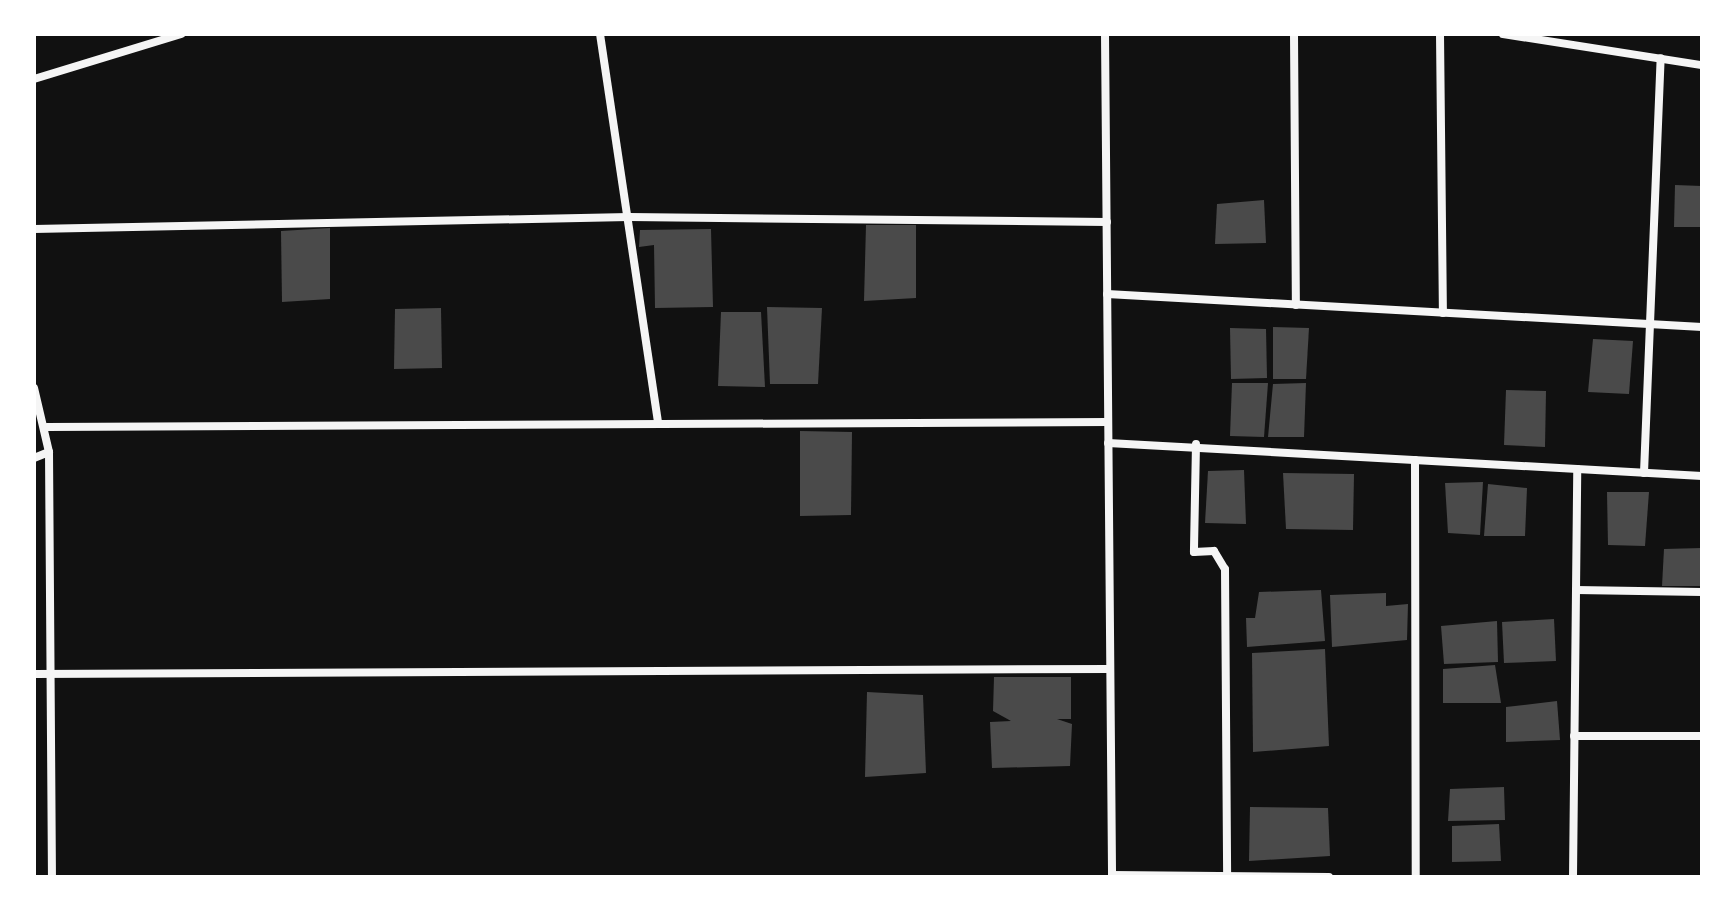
<!DOCTYPE html>
<style>
body{margin:0}
#map{position:relative;width:1736px;height:911px;overflow:hidden;background:#111;font-family:Montserrat,sans-serif}
div>[style]{position:absolute}
[style*='--x']{left:calc(var(--x)*1px);top:calc(var(--y)*1px);width:calc(var(--w)*1px);rotate:calc(var(--a)*1deg)}
.building>*{inset:0;background:#4a4a4a}
.minor>*{height:8px;margin:-4px;padding:0 4px;transform-origin:4px;border-radius:4px;background:#f5f5f5}
span{translate:-50% -50%;white-space:nowrap;text-align:center;line-height:1.15;-webkit-text-stroke:7px #fff;paint-order:stroke}
.frame{position:absolute;inset:0;border:36px solid #fff;pointer-events:none}
</style>
<div id="map">
<div class="building">
<i style="clip-path:polygon(1675px 185px,1702px 186px,1702px 227px,1674px 227px)"></i>
<i style="clip-path:polygon(1264px 200px,1266px 243px,1215px 244px,1217px 204px)"></i>
<i style="clip-path:polygon(866px 225px,916px 225px,916px 298px,864px 301px)"></i>
<i style="clip-path:polygon(330px 228px,330px 299px,282px 302px,281px 231px)"></i>
<i style="clip-path:polygon(711px 229px,713px 307px,655px 308px,654px 245px,639px 247px,640px 230px)"></i>
<i style="clip-path:polygon(767px 307px,822px 308px,818px 384px,770px 384px)"></i>
<i style="clip-path:polygon(441px 308px,442px 368px,394px 369px,395px 309px)"></i>
<i style="clip-path:polygon(721px 312px,761px 312px,765px 387px,718px 386px)"></i>
<i style="clip-path:polygon(1273px 327px,1309px 328px,1306px 379px,1273px 379px)"></i>
<i style="clip-path:polygon(1230px 328px,1266px 329px,1267px 378px,1231px 379px)"></i>
<i style="clip-path:polygon(1593px 339px,1633px 341px,1629px 394px,1588px 392px)"></i>
<i style="clip-path:polygon(1232px 383px,1268px 383px,1264px 437px,1230px 436px)"></i>
<i style="clip-path:polygon(1306px 383px,1304px 437px,1268px 437px,1273px 384px)"></i>
<i style="clip-path:polygon(1506px 390px,1546px 391px,1545px 447px,1504px 445px)"></i>
<i style="clip-path:polygon(800px 431px,852px 432px,851px 515px,800px 516px)"></i>
<i style="clip-path:polygon(1244px 470px,1246px 524px,1205px 523px,1208px 471px)"></i>
<i style="clip-path:polygon(1283px 473px,1354px 474px,1353px 530px,1286px 529px)"></i>
<i style="clip-path:polygon(1483px 482px,1480px 535px,1448px 533px,1445px 483px)"></i>
<i style="clip-path:polygon(1488px 484px,1527px 488px,1525px 536px,1484px 536px)"></i>
<i style="clip-path:polygon(1607px 492px,1649px 492px,1645px 546px,1608px 545px)"></i>
<i style="clip-path:polygon(1702px 548px,1702px 586px,1662px 586px,1664px 549px)"></i>
<i style="clip-path:polygon(1321px 590px,1325px 641px,1247px 647px,1246px 618px,1255px 618px,1259px 592px)"></i>
<i style="clip-path:polygon(1386px 593px,1386px 606px,1408px 604px,1407px 640px,1332px 647px,1330px 595px)"></i>
<i style="clip-path:polygon(1554px 619px,1556px 661px,1504px 663px,1502px 622px)"></i>
<i style="clip-path:polygon(1497px 621px,1498px 662px,1444px 664px,1441px 626px)"></i>
<i style="clip-path:polygon(1325px 649px,1329px 746px,1253px 752px,1252px 653px)"></i>
<i style="clip-path:polygon(1495px 665px,1501px 703px,1443px 703px,1443px 669px)"></i>
<i style="clip-path:polygon(994px 677px,1071px 677px,1071px 719px,1057px 719px,1072px 724px,1070px 766px,992px 768px,990px 722px,1011px 721px,993px 711px)"></i>
<i style="clip-path:polygon(867px 692px,923px 695px,926px 773px,865px 777px)"></i>
<i style="clip-path:polygon(1557px 701px,1560px 740px,1506px 742px,1506px 707px)"></i>
<i style="clip-path:polygon(1504px 787px,1505px 820px,1448px 821px,1450px 789px)"></i>
<i style="clip-path:polygon(1250px 807px,1328px 808px,1330px 856px,1249px 861px)"></i>
<i style="clip-path:polygon(1499px 824px,1501px 861px,1452px 862px,1452px 826px)"></i>
</div>
<div class="minor">
<i style="--x:600;--y:34;--w:394;--a:81.5"></i>
<i style="--x:1105;--y:34;--w:843;--a:89.52"></i>
<i style="--x:1294;--y:34;--w:271;--a:89.6"></i>
<i style="--x:1440;--y:34;--w:279;--a:89.4"></i>
<i style="--x:1503;--y:34;--w:201;--a:8.9"></i>
<i style="--x:34;--y:79;--w:154;--a:-17"></i>
<i style="--x:34;--y:229;--w:595;--a:-1.16"></i>
<i style="--x:629;--y:217;--w:478;--a:0.6"></i>
<i style="--x:1107;--y:294;--w:596;--a:3.17"></i>
<i style="--x:34;--y:388;--w:66;--a:76.8"></i>
<i style="--x:49;--y:452;--w:425;--a:89.6"></i>
<i style="--x:47;--y:427;--w:1061;--a:-0.27"></i>
<i style="--x:1108;--y:443;--w:595;--a:3.18"></i>
<i style="--x:1196;--y:444;--w:108;--a:91.1"></i>
<i style="--x:1194;--y:552;--w:20;--a:-3"></i>
<i style="--x:1214;--y:551;--w:21;--a:59"></i>
<i style="--x:1225;--y:569;--w:308;--a:89.6"></i>
<i style="--x:34;--y:458;--w:16;--a:-22"></i>
<i style="--x:1415;--y:460;--w:417;--a:89.9"></i>
<i style="--x:1644;--y:473;--w:415;--a:-87.7"></i>
<i style="--x:1576;--y:590;--w:126;--a:0.9"></i>
<i style="--x:34;--y:674;--w:1076;--a:-0.27"></i>
<i style="--x:1574;--y:736;--w:128;--a:0"></i>
<i style="--x:1112;--y:875;--w:217;--a:0.5"></i>
<i style="--x:1573;--y:877;--w:408;--a:-89.4"></i>
</div>
<div class="frame"></div>
</div>
